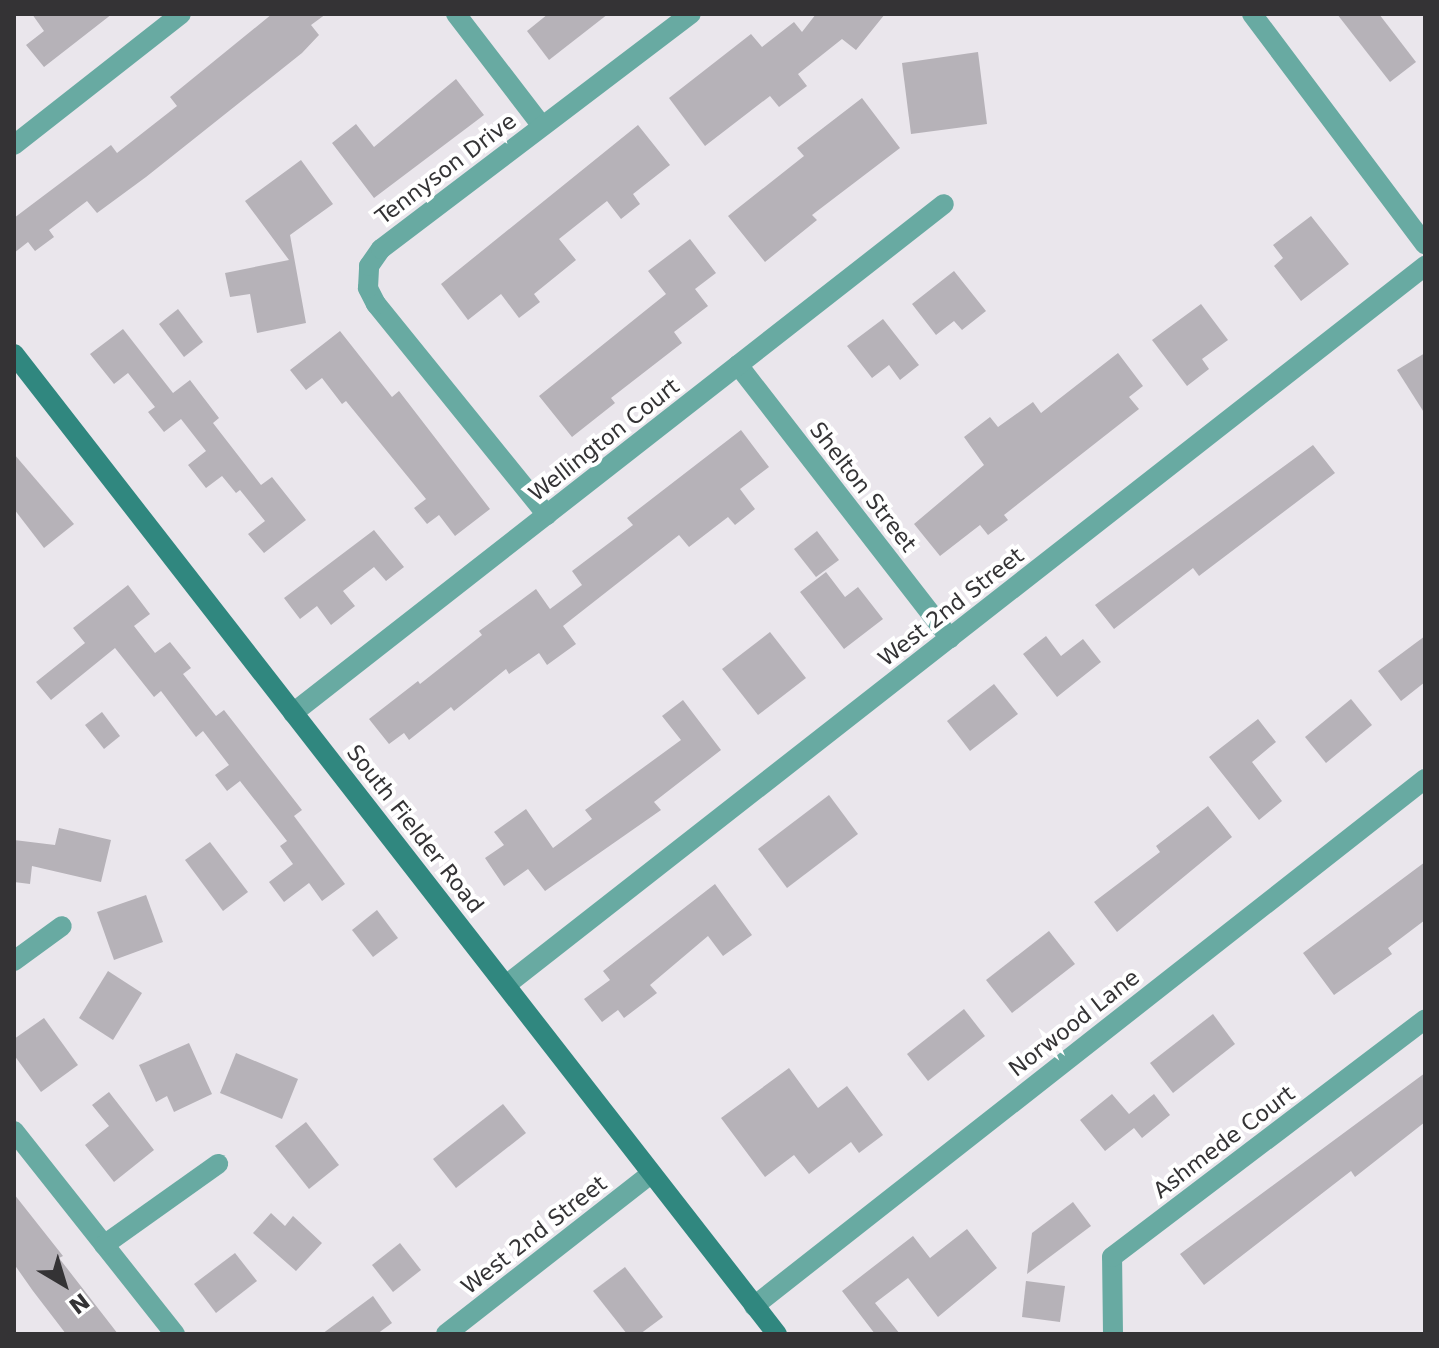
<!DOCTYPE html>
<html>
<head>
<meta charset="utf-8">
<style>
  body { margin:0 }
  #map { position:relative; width:1439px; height:1348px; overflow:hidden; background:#eae6ec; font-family:"DejaVu Sans",sans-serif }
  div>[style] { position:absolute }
  .building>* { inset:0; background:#b6b2b8 }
  .street>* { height:20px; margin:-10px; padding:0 10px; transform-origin:10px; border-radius:10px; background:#68aaa2 }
  .secondary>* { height:20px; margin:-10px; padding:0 10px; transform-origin:10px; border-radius:10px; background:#30877f }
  span { translate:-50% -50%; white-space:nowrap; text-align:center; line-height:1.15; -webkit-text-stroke:8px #fff; paint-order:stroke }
  .street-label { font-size:22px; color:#343335 }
  .frame { position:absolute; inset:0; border:16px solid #343335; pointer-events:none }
  .north { position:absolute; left:24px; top:1244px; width:80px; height:80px; -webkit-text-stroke:6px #fff; paint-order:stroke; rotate:142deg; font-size:22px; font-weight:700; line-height:32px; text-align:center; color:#343335 }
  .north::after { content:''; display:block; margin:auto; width:28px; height:36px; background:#343335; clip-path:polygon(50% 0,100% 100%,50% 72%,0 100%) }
</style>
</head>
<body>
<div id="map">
  <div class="building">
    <div style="clip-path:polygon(32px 14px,112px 14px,44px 67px,26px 45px,44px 31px)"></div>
    <div style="clip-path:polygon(272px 14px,326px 14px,311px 25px,319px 35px,302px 53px,146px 177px,97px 213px,87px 201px,49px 230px,54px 237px,35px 251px,28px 242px,14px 253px,14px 218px,111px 145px,117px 153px,177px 106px,170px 97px)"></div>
    <div style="clip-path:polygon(548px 14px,608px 14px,549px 60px,527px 31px)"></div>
    <div style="clip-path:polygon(816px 14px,885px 14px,856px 50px,842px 39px,798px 74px,807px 86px,779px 107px,770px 96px,705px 146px,669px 98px,751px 34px,762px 47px,794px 22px,802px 32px)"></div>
    <div style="clip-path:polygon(1337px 14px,1379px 14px,1416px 62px,1390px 82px)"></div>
    <div style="clip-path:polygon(978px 52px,987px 124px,911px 134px,902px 63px)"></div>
    <div style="clip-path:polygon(456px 79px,484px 115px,374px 198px,332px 143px,356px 124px,374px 147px)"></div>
    <div style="clip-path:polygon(862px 98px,900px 148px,812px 215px,817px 220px,765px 262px,728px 216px,804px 156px,797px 148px)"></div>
    <div style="clip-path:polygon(638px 125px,670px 165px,633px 194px,640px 204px,621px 219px,607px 201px,559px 239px,576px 260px,534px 294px,540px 302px,519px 318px,501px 294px,468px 320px,441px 284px)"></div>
    <div style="clip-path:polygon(301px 160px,333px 204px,290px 235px,306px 323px,257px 333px,250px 294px,230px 297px,225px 273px,289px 260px,245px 201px)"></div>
    <div style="clip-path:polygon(1311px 216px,1349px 264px,1301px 301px,1274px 266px,1283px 258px,1273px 245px)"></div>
    <div style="clip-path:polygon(690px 239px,716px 273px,695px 289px,708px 306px,674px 332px,682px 343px,611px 398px,615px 403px,572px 437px,539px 396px,666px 294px,648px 271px)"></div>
    <div style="clip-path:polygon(954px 271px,986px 311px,962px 330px,954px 321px,936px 335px,912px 304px)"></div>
    <div style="clip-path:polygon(1201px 304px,1228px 340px,1202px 359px,1209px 369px,1187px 386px,1152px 340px)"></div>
    <div style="clip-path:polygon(178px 309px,203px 342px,184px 357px,159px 324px)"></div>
    <div style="clip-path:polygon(883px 319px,919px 365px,900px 380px,889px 365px,872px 378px,847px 346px)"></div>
    <div style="clip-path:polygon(123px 329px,173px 393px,190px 380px,219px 418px,213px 423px,261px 485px,272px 477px,306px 520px,264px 553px,248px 534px,265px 521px,240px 490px,236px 493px,222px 476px,206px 488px,188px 465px,206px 451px,181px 419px,164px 432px,148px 412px,155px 407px,128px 373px,114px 384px,90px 354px)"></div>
    <div style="clip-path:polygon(340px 331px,392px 397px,399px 391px,490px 509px,455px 536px,439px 515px,427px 524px,414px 508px,426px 499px,346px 401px,342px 404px,322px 378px,306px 390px,290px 370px)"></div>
    <div style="clip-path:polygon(1118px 353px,1143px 386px,1129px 397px,1139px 409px,1004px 515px,1008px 520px,988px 535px,980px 525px,940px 556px,914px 524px,984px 465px,964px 437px,990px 417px,998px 427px,1033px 402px,1041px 413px)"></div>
    <div style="clip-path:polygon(1425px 353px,1425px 414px,1397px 370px)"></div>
    <div style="clip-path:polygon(741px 430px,769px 467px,740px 489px,755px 509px,735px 525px,728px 517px,689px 547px,679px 535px,563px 626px,576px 644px,547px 665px,539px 653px,509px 674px,506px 669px,454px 711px,451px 707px,409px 740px,404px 733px,389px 744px,369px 719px,418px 681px,420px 684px,482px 635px,479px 631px,536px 589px,550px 609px,582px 585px,572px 571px,633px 525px,627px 518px)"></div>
    <div style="clip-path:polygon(1313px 445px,1335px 473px,1199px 576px,1193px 568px,1114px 629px,1095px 605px)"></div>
    <div style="clip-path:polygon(14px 454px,74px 524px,44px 548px,14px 509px)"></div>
    <div style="clip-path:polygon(374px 530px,404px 567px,386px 581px,374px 567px,343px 591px,355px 606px,331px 625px,317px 606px,300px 619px,284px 598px)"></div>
    <div style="clip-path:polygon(817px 531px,839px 560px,816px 577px,794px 549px)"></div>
    <div style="clip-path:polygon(826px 572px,845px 597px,858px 587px,883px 619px,844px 649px,800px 592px)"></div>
    <div style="clip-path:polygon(128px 585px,150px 614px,134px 626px,155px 653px,170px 642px,191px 668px,183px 674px,216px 716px,224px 710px,302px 810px,294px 816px,345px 884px,322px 901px,309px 883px,284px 902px,269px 882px,293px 864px,280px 846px,287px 841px,240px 781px,227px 791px,215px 775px,229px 765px,203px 731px,196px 737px,161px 691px,154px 697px,115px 648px,51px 700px,36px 682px,85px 643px,73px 628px)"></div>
    <div style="clip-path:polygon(770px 632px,806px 678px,758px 715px,722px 669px)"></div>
    <div style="clip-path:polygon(1046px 636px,1061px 656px,1083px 639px,1101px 662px,1057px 697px,1023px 654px)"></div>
    <div style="clip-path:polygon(1425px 636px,1425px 682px,1401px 701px,1378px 671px)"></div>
    <div style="clip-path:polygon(994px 684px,1018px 714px,970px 751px,947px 721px)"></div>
    <div style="clip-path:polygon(1351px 699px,1372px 725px,1326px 763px,1305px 737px)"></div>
    <div style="clip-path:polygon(683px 700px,721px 750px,654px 802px,661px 810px,545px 891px,528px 869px,504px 886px,485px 858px,504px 845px,494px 832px,526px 809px,553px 848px,592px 819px,585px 810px,681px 740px,662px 716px)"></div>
    <div style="clip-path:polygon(102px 712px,120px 736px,104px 749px,85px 725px)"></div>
    <div style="clip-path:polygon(1258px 719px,1276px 742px,1252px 762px,1282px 801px,1259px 820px,1209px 757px)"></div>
    <div style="clip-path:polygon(829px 795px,858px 834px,787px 888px,758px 849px)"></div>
    <div style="clip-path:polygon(1208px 806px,1232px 837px,1117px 932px,1094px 902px,1160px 852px,1156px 846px)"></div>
    <div style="clip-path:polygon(59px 828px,111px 840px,101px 882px,32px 866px,30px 884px,14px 882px,14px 840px,55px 845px)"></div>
    <div style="clip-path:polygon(210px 842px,248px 892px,223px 911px,185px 860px)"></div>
    <div style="clip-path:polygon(1425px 862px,1425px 920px,1388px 948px,1392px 954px,1334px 995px,1303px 953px)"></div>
    <div style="clip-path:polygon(715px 884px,752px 935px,723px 956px,708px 936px,650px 985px,657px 993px,624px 1018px,618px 1010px,602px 1022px,584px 999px,610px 980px,603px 971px)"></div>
    <div style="clip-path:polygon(146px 895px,163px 942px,114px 960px,97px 912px)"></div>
    <div style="clip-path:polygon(377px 910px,398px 938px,373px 957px,352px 930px)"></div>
    <div style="clip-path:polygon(1049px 931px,1075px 964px,1012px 1013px,986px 980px)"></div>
    <div style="clip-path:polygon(108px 971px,142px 993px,113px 1040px,79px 1018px)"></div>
    <div style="clip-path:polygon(964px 1009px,985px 1036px,928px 1081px,907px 1054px)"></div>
    <div style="clip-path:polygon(1213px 1014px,1235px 1044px,1173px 1093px,1150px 1063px)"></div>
    <div style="clip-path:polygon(44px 1018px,78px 1065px,41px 1092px,14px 1055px,14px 1039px)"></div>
    <div style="clip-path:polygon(189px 1043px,212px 1094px,174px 1112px,167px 1096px,156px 1102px,139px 1065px)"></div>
    <div style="clip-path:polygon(236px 1053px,298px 1079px,282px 1119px,220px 1093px)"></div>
    <div style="clip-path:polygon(789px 1068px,818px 1108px,847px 1086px,883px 1135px,859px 1153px,851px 1142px,809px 1174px,794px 1155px,765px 1177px,721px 1118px)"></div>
    <div style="clip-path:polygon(1425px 1073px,1425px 1122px,1355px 1177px,1351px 1171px,1204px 1285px,1180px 1254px)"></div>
    <div style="clip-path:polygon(109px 1092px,154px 1150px,114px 1182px,85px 1145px,109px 1126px,92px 1105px)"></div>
    <div style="clip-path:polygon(1112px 1094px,1129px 1114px,1154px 1094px,1170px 1115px,1142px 1138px,1134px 1128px,1105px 1151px,1080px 1120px)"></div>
    <div style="clip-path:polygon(503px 1104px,526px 1133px,456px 1188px,433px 1159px)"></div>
    <div style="clip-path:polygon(306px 1122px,339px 1165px,309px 1189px,275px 1146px)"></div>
    <div style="clip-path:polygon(14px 1194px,63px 1256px,59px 1258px,118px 1334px,66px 1334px,33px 1291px,14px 1264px)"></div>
    <div style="clip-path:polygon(1073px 1202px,1091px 1226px,1027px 1274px,1032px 1233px)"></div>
    <div style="clip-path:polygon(271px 1213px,285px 1226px,293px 1216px,322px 1243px,296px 1271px,253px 1233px)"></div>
    <div style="clip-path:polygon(967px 1229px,997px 1268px,938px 1317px,908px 1278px,875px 1303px,900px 1334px,875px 1334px,842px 1291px,913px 1236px,930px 1258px)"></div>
    <div style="clip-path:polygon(400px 1243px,421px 1270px,393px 1292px,372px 1265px)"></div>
    <div style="clip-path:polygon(235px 1253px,257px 1281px,216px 1313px,194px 1284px)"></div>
    <div style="clip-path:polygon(625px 1267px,663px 1317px,640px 1334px,627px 1334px,593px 1291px)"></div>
    <div style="clip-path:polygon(1026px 1281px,1065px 1286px,1060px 1322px,1022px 1317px)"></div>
    <div style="clip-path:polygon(373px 1296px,392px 1323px,377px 1334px,322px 1334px)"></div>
  </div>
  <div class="street">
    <div style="left:456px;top:14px;width:141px;rotate:52.5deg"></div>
    <div style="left:1252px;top:14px;width:288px;rotate:53.1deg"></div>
    <div style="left:14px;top:145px;width:212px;rotate:-38.1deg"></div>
    <div style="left:738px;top:365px;width:346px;rotate:52.2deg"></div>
    <div style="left:547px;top:515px;width:272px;rotate:-129deg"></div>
    <div style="left:376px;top:304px;width:18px;rotate:-117deg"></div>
    <div style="left:368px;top:288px;width:22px;rotate:-87deg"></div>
    <div style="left:369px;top:266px;width:21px;rotate:-55deg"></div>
    <div style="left:381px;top:249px;width:389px;rotate:-37.2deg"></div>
    <div style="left:293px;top:713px;width:826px;rotate:-38.02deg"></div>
    <div style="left:14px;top:961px;width:59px;rotate:-36.1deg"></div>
    <div style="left:506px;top:985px;width:1167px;rotate:-38.04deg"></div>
    <div style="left:14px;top:1131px;width:259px;rotate:51.6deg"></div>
    <div style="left:104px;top:1245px;width:140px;rotate:-35.4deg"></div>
    <div style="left:754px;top:1306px;width:853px;rotate:-38.15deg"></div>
    <div style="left:446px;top:1334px;width:260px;rotate:-38deg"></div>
    <div style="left:1113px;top:1334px;width:77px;rotate:-90.7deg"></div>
    <div style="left:1112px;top:1257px;width:393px;rotate:-37.2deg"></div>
  </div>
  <div class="secondary">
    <div style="left:14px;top:354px;width:1242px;rotate:52.1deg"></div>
  </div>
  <div class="street-label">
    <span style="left:446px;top:169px;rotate:-37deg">Tennyson Drive</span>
    <span style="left:604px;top:440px;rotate:-38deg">Wellington Court</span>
    <span style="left:863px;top:487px;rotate:52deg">Shelton Street</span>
    <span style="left:951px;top:607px;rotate:-38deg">West 2nd Street</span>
    <span style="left:415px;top:829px;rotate:52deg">South Fielder Road</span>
    <span style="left:1074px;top:1023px;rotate:-38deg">Norwood Lane</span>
    <span style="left:1224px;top:1142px;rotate:-37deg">Ashmede Court</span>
    <span style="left:534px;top:1235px;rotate:-38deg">West 2nd Street</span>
  </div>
  <div class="frame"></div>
  <div class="north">N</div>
</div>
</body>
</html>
